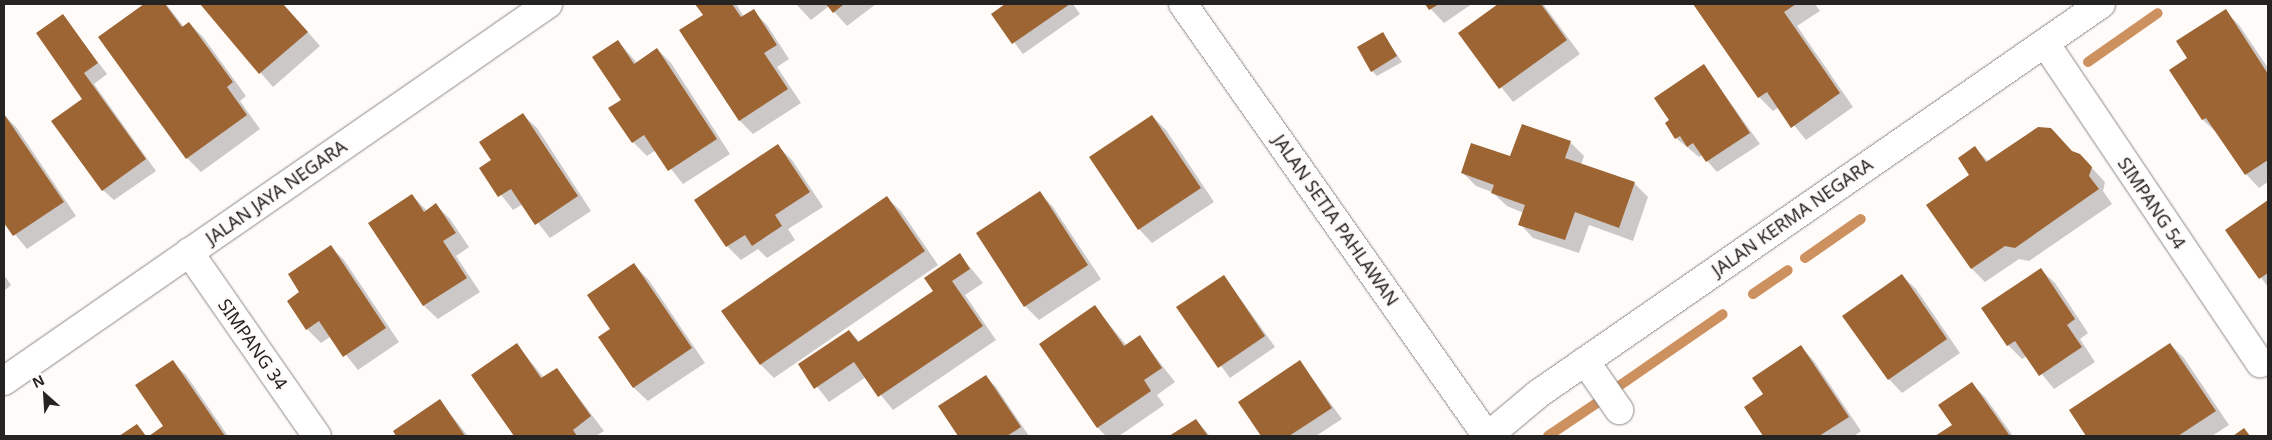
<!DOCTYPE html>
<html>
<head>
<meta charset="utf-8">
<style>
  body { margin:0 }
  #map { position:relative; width:2272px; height:440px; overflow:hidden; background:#fefbf9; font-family:"Noto Sans",sans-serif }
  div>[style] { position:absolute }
  .shadow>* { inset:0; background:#0003 }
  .stream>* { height:10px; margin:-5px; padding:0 5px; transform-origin:5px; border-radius:5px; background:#cd9160 }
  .building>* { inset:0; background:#9e6534 }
  .roads { filter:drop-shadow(0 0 1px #8c8988) drop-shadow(0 0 1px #8c8988) }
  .minor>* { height:28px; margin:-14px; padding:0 14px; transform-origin:14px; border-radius:14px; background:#fff }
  span { translate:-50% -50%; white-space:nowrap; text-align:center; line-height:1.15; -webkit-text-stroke:4.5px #fefbf9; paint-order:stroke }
  .street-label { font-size:18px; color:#252423 }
  .frame { position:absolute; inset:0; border:5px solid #252423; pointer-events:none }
  .north { position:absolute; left:20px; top:370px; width:50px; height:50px; -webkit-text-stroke:4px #fefbf9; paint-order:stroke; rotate:334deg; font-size:14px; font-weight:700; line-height:20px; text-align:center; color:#252423 }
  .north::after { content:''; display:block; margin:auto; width:18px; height:22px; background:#252423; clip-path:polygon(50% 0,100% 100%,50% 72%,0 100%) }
</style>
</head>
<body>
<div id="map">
  <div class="shadow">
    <div style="clip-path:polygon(147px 4px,166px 4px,184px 27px,189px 23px,203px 37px,246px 96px,240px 101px,260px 129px,201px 172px,187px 158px,99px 38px)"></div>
    <div style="clip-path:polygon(201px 4px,283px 4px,320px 46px,273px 87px)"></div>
    <div style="clip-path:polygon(696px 4px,736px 4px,744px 17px,753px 11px,767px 25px,789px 59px,777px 67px,801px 103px,753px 134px,740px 121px,680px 31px,704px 15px)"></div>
    <div style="clip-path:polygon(796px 4px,876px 4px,847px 26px,829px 6px,811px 20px)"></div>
    <div style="clip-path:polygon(1008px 4px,1073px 4px,1080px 14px,1023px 54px,993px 14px)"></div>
    <div style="clip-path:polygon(1426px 4px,1472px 4px,1444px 23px)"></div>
    <div style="clip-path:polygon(1500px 4px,1543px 4px,1580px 54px,1513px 102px,1459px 33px)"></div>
    <div style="clip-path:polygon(1694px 4px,1815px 4px,1820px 11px,1797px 26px,1853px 107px,1806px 140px,1779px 107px,1773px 111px,1759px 97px)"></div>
    <div style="clip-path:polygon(2225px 11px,2239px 25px,2268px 68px,2268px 182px,2259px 188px,2246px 174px,2217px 133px,2203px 120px,2171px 70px,2189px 58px)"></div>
    <div style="clip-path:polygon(63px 16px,107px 74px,94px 84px,156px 171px,114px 200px,103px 190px)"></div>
    <div style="clip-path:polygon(1383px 34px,1402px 62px,1377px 76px,1372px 71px)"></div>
    <div style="clip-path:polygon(618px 41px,637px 63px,657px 49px,671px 63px,730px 154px,683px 184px,656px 150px,647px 156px,633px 142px,622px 100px)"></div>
    <div style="clip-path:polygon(1704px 66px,1760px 144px,1717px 172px,1702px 155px,1699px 157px,1676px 138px,1671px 120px)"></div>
    <div style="clip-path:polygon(4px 115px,16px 127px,76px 216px,27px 249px,4px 221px)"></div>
    <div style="clip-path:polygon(523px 115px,537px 128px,591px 211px,550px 238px,523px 204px,513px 210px,481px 169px,493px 161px)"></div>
    <div style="clip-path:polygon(1152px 116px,1166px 130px,1214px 202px,1152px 243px,1139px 229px)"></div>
    <div style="clip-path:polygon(1522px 126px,1571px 143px,1584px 156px,1581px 165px,1634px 183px,1648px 197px,1633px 241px,1589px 225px,1579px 253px,1533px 238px,1520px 224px,1524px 213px,1507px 206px,1492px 192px,1476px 186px,1462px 172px,1511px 158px)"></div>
    <div style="clip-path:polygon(778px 146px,792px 160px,823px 207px,788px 229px,795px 240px,767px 258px,758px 249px,741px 260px,727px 246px)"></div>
    <div style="clip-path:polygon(1975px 148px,1989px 162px,2072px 152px,2080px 155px,2105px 182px,2103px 191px,2112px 204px,2029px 261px,2019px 259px,1985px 282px,1972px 269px,1971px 176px)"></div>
    <div style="clip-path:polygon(1040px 193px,1053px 207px,1101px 279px,1039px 320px,1025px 306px)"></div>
    <div style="clip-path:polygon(412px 195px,427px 211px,436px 205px,450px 219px,469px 247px,456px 256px,480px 292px,438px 319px,424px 306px,370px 223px)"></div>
    <div style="clip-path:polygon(887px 198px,901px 211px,938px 265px,774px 378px,761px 365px)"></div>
    <div style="clip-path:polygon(2268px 201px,2268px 287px,2226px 230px)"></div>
    <div style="clip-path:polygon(331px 247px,344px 260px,399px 342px,358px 370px,331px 336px,321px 343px,307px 329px,301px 292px)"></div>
    <div style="clip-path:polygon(960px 255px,983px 283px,965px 295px,996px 340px,893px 410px,866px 377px,829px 402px,800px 365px,849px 331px,860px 342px,935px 291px)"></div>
    <div style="clip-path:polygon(634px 265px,648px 279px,705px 363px,648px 401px,634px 388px,600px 337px,612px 329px)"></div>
    <div style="clip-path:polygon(2041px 270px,2055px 283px,2088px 333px,2080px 339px,2095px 362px,2054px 389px,2027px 356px,2022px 359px,2008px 345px,1983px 309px)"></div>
    <div style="clip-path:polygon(4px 275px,11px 285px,4px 291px)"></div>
    <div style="clip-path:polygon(1224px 276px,1275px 347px,1230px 378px,1178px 308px)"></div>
    <div style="clip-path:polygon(1902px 276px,1916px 289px,1960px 353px,1902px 393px,1889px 379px)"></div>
    <div style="clip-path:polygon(1095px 307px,1127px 346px,1140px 337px,1175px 382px,1157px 395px,1164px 405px,1119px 436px,1106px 436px,1098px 428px)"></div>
    <div style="clip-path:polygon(2170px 344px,2184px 358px,2229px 425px,2212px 436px,2088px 436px,2070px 411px)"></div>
    <div style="clip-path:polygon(517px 345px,544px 378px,557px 369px,604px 431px,596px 436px,515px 436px,472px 376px)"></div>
    <div style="clip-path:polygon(1801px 347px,1814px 361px,1861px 431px,1854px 436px,1765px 436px,1746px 408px,1765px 394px)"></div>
    <div style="clip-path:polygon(172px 362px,186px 375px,228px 436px,151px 436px,165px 427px)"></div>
    <div style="clip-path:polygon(1300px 362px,1342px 419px,1316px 436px,1262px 436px,1240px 402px)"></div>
    <div style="clip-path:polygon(985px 376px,996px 387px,1029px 436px,960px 436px,940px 406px)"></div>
    <div style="clip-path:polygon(1971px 383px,1985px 397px,2013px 436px,1937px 436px,1953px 425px)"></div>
    <div style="clip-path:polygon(439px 400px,468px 436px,398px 436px,394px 431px)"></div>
    <div style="clip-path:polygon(1196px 420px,1210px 436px,1172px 436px)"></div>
  </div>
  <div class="stream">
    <div style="left:2088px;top:62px;width:85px;rotate:-35deg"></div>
    <div style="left:1805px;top:258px;width:68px;rotate:-34.9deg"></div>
    <div style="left:1753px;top:294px;width:42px;rotate:-34.4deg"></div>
    <div style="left:1619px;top:386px;width:126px;rotate:-34.7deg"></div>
    <div style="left:1548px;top:436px;width:59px;rotate:-34deg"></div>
  </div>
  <div class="building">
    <div style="clip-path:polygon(144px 4px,165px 4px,182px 27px,189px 22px,233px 82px,227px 87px,247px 115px,186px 159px,98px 37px)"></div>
    <div style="clip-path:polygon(200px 4px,283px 4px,308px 32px,259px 74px)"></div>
    <div style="clip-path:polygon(695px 4px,732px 4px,741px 17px,754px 9px,777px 45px,764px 53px,788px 89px,739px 121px,679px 30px,703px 15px)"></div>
    <div style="clip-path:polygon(826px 4px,844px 4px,833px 13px)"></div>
    <div style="clip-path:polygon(1005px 4px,1070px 4px,1012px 44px,991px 14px)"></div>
    <div style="clip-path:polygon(1425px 4px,1439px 4px,1429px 10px)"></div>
    <div style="clip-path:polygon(1498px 4px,1541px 4px,1567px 40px,1499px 89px,1458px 33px)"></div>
    <div style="clip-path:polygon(1693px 4px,1796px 4px,1784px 12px,1840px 93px,1791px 128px,1767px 92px,1758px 98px)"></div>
    <div style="clip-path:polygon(2226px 9px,2268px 74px,2268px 160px,2245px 175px,2206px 118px,2202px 120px,2169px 70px,2187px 58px,2176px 41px)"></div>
    <div style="clip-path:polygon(63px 14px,98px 63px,84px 73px,146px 159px,102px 191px,51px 121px,82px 99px,36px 33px)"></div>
    <div style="clip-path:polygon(1383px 32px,1397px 56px,1371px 72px,1357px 47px)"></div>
    <div style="clip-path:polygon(618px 40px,634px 64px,657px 48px,717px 139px,668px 171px,644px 135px,632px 143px,608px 108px,621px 100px,592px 57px)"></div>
    <div style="clip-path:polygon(1704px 64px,1750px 133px,1706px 162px,1693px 143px,1687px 147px,1680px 136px,1675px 139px,1665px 123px,1669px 120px,1654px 98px)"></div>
    <div style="clip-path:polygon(523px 113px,578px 196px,535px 225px,511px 189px,498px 197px,479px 168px,491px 160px,479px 142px)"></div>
    <div style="clip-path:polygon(4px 114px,64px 202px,13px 236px,4px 223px)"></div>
    <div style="clip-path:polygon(1152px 115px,1201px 188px,1138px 230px,1089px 157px)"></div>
    <div style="clip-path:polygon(1522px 124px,1571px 141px,1565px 158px,1635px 182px,1619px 228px,1575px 212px,1565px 240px,1518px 225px,1525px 205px,1491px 193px,1494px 185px,1461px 173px,1471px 143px,1510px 156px)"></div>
    <div style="clip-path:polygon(2038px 127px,2051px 128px,2072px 151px,2080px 154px,2092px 167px,2089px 176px,2099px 189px,2015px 248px,2005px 246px,1971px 269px,1926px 205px,1969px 175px,1958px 158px,1975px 146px,1986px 162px)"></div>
    <div style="clip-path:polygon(778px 144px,810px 192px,775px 215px,782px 226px,752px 246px,745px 235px,726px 247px,694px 200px)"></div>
    <div style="clip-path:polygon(1040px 191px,1088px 265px,1024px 307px,976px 233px)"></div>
    <div style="clip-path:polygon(412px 194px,424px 212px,436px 203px,456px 233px,443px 241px,467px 278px,423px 306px,368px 223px)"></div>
    <div style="clip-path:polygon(887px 196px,925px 251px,760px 365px,721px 311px)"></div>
    <div style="clip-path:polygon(2268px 200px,2268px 273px,2259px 279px,2225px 230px)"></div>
    <div style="clip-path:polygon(331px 245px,386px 328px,343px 357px,319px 321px,306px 330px,287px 301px,299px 292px,288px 274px)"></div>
    <div style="clip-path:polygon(960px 253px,970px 269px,952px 281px,983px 326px,878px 397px,854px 362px,814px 389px,798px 364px,849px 330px,858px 342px,933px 291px,924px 278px)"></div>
    <div style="clip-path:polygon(634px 263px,692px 348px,633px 388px,598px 337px,610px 329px,587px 295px)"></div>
    <div style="clip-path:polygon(2041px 268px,2075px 319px,2067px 325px,2082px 347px,2039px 376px,2015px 341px,2007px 346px,1981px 308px)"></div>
    <div style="clip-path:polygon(1902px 274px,1947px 339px,1888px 380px,1842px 316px)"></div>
    <div style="clip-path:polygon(1224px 275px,1265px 336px,1218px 368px,1176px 307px)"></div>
    <div style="clip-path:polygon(1095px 305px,1124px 346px,1140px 335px,1162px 368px,1144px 380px,1151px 391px,1097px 428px,1039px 344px)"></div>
    <div style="clip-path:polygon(517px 343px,541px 378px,557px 368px,591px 416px,573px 430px,577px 436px,514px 436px,471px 375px)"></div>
    <div style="clip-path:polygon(2170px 343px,2216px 411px,2178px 436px,2086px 436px,2069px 410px)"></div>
    <div style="clip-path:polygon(1801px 345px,1849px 417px,1819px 436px,1763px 436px,1744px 407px,1763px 394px,1752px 378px)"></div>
    <div style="clip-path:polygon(173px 360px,225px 436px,149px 436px,163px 426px,135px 385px)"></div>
    <div style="clip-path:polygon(1300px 360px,1332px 408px,1289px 436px,1261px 436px,1238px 402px)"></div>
    <div style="clip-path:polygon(986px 375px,1021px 427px,1007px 436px,958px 436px,938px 406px)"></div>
    <div style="clip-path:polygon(1972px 382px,2010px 436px,1935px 436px,1952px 425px,1938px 405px)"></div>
    <div style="clip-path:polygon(440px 399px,465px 436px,396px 436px,393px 431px)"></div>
    <div style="clip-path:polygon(1196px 419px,1208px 436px,1169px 436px)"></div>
    <div style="clip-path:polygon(137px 424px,146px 436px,119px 436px)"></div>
    <div style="clip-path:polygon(2244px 428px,2250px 436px,2233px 436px)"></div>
  </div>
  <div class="roads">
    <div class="minor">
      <div style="left:1183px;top:4px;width:528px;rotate:54.87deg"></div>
      <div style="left:2045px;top:43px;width:386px;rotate:56.1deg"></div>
      <div style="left:189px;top:252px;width:224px;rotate:55.2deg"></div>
      <div style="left:1585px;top:361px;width:60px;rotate:55.2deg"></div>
      <div style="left:4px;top:381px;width:662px;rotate:-34.72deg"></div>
      <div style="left:1488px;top:436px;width:65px;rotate:-40deg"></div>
      <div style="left:1538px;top:394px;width:685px;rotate:-34.71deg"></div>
    </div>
  </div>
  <div class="street-label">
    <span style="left:276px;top:192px;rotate:-35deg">JALAN JAYA NEGARA</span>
    <span style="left:2152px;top:203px;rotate:56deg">SIMPANG 54</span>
    <span style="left:1792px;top:217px;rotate:-35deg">JALAN KERMA NEGARA</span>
    <span style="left:1336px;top:220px;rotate:55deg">JALAN SETIA PAHLAWAN</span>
    <span style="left:253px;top:344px;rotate:55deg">SIMPANG 34</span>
  </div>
  <div class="frame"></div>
  <div class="north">N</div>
</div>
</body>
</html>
